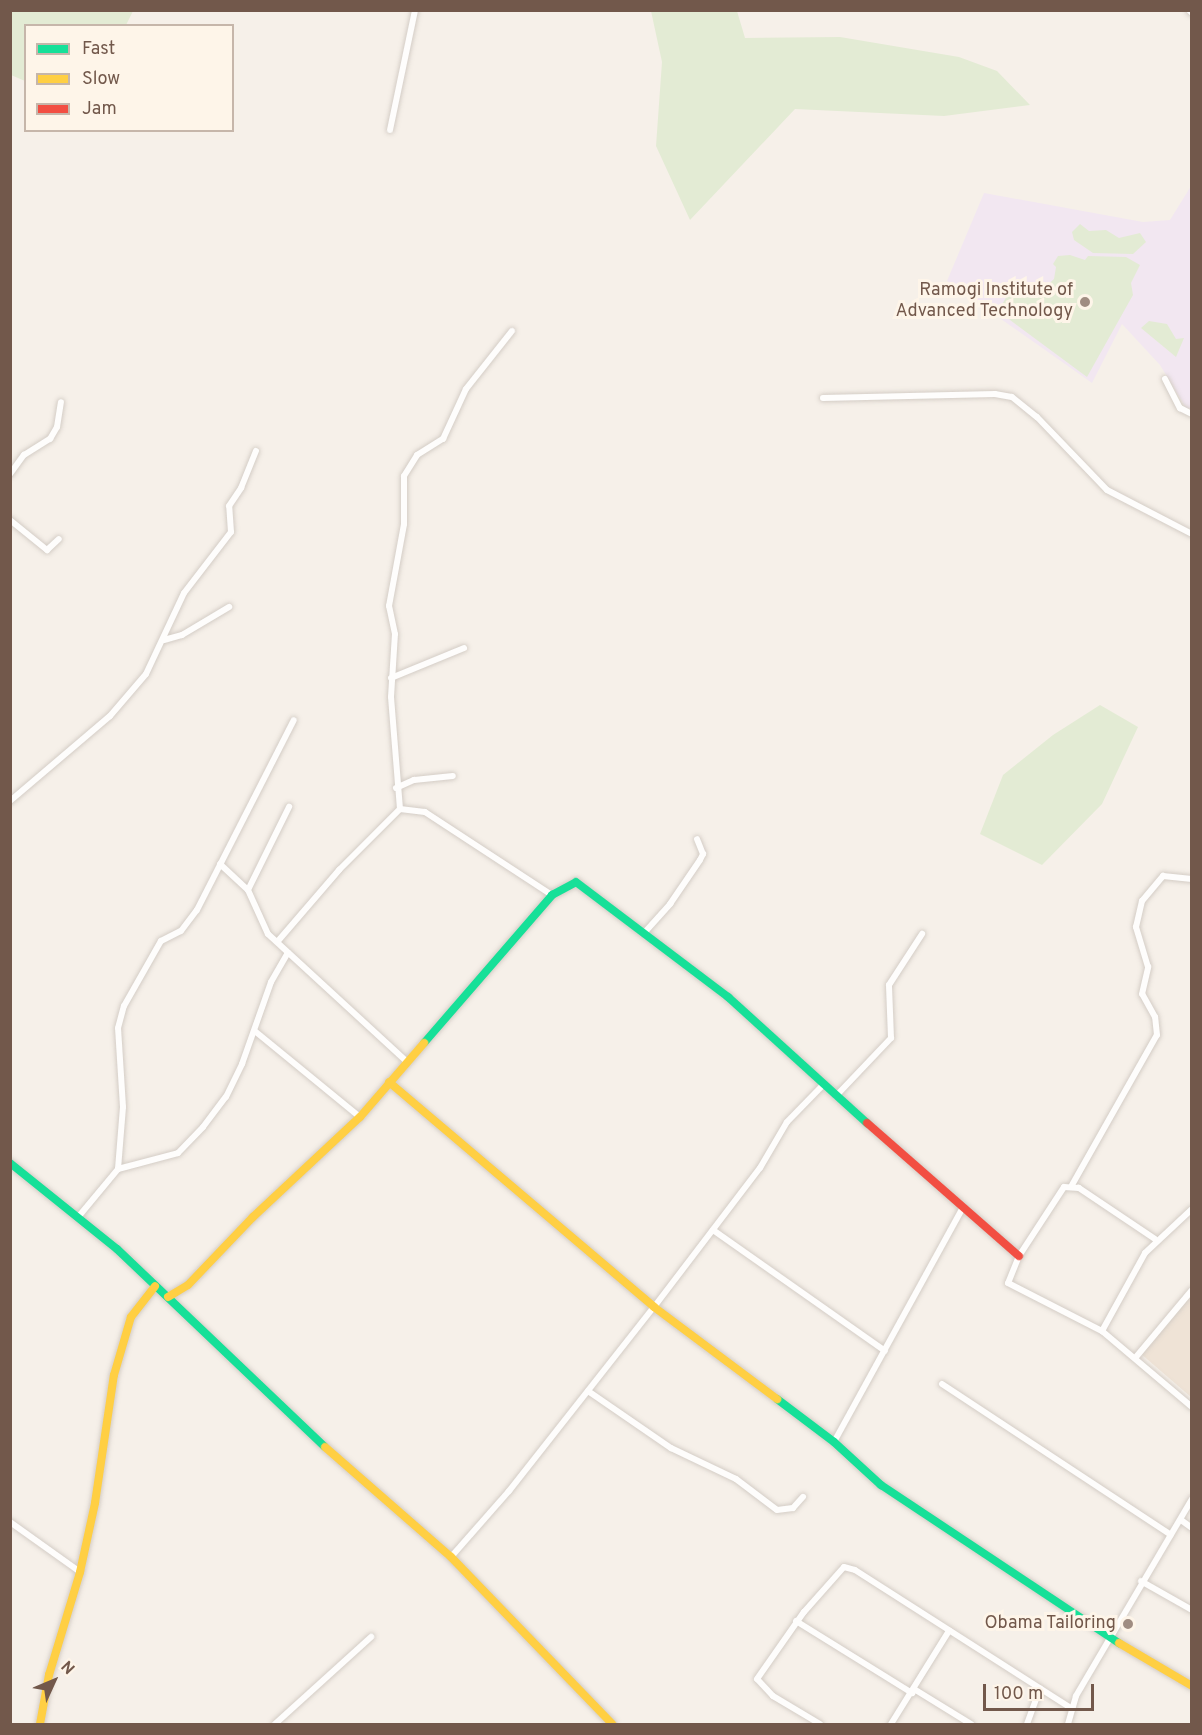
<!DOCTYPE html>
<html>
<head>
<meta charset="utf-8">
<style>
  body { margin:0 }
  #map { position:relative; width:1202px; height:1735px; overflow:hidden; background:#f6f0e9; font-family:Overpass,sans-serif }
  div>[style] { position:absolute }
  .residential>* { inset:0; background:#efe3d6 }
  .education>* { inset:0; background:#f2e7f1 }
  .green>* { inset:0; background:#e3ebd4 }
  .roads { filter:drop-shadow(0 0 2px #d4cdc6) drop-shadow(0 0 2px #d4cdc6) }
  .street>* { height:6px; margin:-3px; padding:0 3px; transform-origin:3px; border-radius:3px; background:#fefdfc }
  .fast>* { height:8px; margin:-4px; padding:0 4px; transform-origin:4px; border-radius:4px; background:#16e098 }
  .slow>* { height:8px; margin:-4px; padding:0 4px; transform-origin:4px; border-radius:4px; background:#ffcf43 }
  .jam>* { height:8px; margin:-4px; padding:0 4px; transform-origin:4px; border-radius:4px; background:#f24e42 }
  .dots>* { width:16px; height:16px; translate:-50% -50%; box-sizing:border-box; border:3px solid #fef5e9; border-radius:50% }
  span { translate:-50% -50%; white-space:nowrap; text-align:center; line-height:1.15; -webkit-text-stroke:6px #fef5e9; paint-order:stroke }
  .poi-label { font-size:18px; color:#72584b }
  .right { translate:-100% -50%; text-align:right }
  .frame { position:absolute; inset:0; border:12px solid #72584b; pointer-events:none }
  .legend { position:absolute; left:24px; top:24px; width:210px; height:108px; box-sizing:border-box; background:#fef5e9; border:2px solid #c6b6aa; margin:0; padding:8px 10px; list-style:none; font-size:18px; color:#72584b }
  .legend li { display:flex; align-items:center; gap:12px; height:30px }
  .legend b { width:30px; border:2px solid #c6b6aa }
  .north { position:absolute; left:24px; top:1651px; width:60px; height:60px; -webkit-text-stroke:4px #fef5e9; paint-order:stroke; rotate:46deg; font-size:16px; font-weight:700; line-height:24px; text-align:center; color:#72584b }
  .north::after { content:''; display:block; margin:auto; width:21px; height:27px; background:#72584b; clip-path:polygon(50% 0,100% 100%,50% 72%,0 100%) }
  .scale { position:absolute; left:983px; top:1684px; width:111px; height:27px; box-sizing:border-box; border:3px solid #72584b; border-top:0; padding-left:8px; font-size:18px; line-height:21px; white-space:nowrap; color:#72584b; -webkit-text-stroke:4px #fef5e9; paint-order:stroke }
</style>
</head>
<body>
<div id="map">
  <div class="residential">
    <div style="clip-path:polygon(1191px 1295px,1191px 1397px,1140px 1353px)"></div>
  </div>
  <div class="education">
    <div style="clip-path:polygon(1191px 186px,1191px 409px,1186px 408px,1160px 365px,1122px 324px,1092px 383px,947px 281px,984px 193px,1143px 222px,1170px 220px)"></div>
  </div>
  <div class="green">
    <div style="clip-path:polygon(10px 11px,11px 10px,133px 11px,126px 25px,26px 26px,25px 81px,11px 75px)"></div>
    <div style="clip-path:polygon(651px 11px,737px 11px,745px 38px,840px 37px,959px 57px,997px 71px,1030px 105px,944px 116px,795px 109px,690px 220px,656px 146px,662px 62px)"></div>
    <div style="clip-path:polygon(1080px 224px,1089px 231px,1106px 230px,1119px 238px,1140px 233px,1146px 242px,1133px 254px,1093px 253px,1074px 240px,1072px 232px)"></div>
    <div style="clip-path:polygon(1070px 255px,1085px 260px,1088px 256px,1126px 257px,1140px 265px,1131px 283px,1133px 295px,1087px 377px,1010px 320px,1001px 306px,1007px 296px,1034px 297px,1054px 279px,1056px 267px,1053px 264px,1058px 256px)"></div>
    <div style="clip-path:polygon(1149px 321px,1167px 324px,1176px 339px,1184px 338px,1176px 357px,1141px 328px)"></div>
    <div style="clip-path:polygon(1100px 705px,1138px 727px,1102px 804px,1042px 865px,980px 834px,1003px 775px,1053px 735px)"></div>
  </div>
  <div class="roads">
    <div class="street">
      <div style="left:1189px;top:10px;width:4px;rotate:45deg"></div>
      <div style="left:390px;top:130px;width:123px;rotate:-78.2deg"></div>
      <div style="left:1165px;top:379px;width:33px;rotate:63deg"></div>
      <div style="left:1180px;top:408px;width:13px;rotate:27deg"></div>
      <div style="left:823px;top:398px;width:172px;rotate:-1.3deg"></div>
      <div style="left:995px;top:394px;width:17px;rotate:10deg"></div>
      <div style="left:1012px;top:397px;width:32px;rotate:39deg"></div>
      <div style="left:1037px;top:417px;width:101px;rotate:46.2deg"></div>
      <div style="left:1107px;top:490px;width:96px;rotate:27.4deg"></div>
      <div style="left:10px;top:474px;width:24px;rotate:-54deg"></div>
      <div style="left:24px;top:455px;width:31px;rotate:-32deg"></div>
      <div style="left:50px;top:439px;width:14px;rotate:-60deg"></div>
      <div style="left:57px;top:427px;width:25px;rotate:-81deg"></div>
      <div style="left:10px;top:520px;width:48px;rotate:39deg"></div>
      <div style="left:47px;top:550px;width:16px;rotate:-43deg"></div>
      <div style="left:164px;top:640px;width:19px;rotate:-16deg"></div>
      <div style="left:182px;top:635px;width:55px;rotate:-30.8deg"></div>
      <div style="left:391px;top:678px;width:79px;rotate:-22.3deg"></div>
      <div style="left:396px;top:788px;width:20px;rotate:-24deg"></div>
      <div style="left:414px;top:780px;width:39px;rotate:-6deg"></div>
      <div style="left:10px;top:801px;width:131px;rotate:-40.4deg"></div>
      <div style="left:110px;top:716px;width:55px;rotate:-49.4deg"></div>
      <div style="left:146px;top:674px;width:89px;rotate:-64.9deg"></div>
      <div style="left:184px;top:593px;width:77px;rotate:-52.4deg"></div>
      <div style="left:231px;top:532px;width:26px;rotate:-94deg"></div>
      <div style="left:229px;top:506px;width:22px;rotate:-56deg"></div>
      <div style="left:241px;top:488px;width:40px;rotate:-68deg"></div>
      <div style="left:400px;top:809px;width:112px;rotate:-94.6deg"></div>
      <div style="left:391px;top:697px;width:63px;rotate:-86.4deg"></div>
      <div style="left:395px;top:634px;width:29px;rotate:-102deg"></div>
      <div style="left:389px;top:606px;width:83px;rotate:-79.6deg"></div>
      <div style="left:404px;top:524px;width:48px;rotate:-90deg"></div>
      <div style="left:404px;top:476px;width:25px;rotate:-58deg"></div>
      <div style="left:417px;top:455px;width:31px;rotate:-32deg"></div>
      <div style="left:443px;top:439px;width:55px;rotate:-65.3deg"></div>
      <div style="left:466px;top:389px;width:74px;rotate:-51.6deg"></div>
      <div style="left:220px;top:864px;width:38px;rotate:43deg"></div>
      <div style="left:248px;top:890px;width:48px;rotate:65.6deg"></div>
      <div style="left:268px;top:934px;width:188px;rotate:42.6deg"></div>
      <div style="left:248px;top:890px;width:93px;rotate:-63.7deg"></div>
      <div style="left:645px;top:932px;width:38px;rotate:-48deg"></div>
      <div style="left:670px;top:904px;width:53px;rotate:-55.7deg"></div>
      <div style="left:700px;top:860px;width:7px;rotate:-63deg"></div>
      <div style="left:703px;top:854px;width:16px;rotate:-112deg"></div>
      <div style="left:278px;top:941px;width:94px;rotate:-49.3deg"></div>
      <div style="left:339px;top:870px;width:86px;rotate:-45deg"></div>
      <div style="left:400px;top:809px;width:25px;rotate:7deg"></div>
      <div style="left:425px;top:812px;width:152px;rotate:33.2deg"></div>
      <div style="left:256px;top:1032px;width:134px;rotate:39.3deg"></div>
      <div style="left:836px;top:1096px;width:80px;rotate:-46.5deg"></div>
      <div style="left:891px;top:1038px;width:53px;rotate:-92.2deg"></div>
      <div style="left:889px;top:985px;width:61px;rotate:-57.1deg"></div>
      <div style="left:118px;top:1169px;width:62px;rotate:-85.4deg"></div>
      <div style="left:123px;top:1107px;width:79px;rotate:-93.6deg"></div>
      <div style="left:118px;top:1028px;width:23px;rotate:-75deg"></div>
      <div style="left:124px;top:1006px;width:75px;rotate:-60.4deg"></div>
      <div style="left:161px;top:941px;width:22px;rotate:-27deg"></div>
      <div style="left:181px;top:931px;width:26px;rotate:-53deg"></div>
      <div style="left:197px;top:910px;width:213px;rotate:-63deg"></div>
      <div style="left:1072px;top:1185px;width:172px;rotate:-60.5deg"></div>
      <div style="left:1157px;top:1035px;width:18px;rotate:-96deg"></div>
      <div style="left:1155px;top:1017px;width:26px;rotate:-119deg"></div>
      <div style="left:1142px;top:994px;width:28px;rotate:-77deg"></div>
      <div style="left:1148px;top:967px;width:42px;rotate:-106.7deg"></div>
      <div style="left:1136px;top:927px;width:27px;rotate:-77deg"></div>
      <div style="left:1142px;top:901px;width:33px;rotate:-50deg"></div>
      <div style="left:1163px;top:876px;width:29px;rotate:6deg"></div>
      <div style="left:79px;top:1216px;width:61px;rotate:-50.3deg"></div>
      <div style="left:118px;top:1169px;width:62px;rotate:-14.9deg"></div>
      <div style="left:178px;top:1153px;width:36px;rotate:-46deg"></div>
      <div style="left:203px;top:1127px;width:38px;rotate:-53deg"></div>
      <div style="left:226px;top:1097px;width:37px;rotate:-64deg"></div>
      <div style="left:242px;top:1064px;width:87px;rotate:-70.5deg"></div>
      <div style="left:271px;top:982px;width:34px;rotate:-60deg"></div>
      <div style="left:713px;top:1230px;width:210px;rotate:35.1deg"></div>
      <div style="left:1155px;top:1239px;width:92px;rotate:-146.1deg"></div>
      <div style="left:1079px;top:1188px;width:15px;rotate:-176deg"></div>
      <div style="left:1064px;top:1187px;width:82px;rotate:123.1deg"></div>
      <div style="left:1019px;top:1256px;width:29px;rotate:112deg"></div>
      <div style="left:1008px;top:1283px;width:106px;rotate:27.1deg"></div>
      <div style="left:1102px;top:1331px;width:118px;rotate:40.2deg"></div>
      <div style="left:1102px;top:1331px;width:89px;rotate:-61.1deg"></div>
      <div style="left:1145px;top:1253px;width:64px;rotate:-43.1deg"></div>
      <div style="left:1136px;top:1357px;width:87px;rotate:-50.1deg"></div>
      <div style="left:942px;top:1384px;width:274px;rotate:33.4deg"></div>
      <div style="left:588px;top:1391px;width:101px;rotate:34.5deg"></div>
      <div style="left:671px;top:1448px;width:72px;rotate:25.5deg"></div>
      <div style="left:736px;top:1479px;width:51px;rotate:37.1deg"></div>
      <div style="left:777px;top:1510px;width:16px;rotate:-7deg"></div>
      <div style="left:793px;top:1508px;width:15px;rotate:-48deg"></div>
      <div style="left:834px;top:1442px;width:266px;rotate:-61.2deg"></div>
      <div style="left:1181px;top:1520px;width:14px;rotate:36deg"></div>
      <div style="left:10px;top:1522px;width:86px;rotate:35.5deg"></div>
      <div style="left:451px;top:1557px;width:88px;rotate:-48.7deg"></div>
      <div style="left:509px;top:1491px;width:234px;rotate:-51.8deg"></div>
      <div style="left:654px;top:1307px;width:175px;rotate:-52.7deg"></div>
      <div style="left:760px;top:1168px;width:53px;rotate:-59.6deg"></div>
      <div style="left:787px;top:1122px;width:53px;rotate:-45.8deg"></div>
      <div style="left:1141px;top:1581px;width:59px;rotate:29.6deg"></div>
      <div style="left:796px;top:1621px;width:137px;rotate:31.8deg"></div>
      <div style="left:914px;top:1689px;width:67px;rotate:31.6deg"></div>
      <div style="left:275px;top:1724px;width:130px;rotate:-42.2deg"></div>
      <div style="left:820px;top:1724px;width:55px;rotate:-149.2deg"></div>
      <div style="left:773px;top:1696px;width:23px;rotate:-133deg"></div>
      <div style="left:757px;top:1679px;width:82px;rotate:-55deg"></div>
      <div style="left:804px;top:1612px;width:60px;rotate:-48.4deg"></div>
      <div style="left:844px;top:1567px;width:11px;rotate:15deg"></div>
      <div style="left:855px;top:1570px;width:258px;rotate:32.6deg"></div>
      <div style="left:891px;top:1724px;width:110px;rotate:-58.1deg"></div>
      <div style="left:1027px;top:1724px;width:38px;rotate:-70deg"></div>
      <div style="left:1068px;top:1724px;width:29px;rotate:-74deg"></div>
      <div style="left:1076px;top:1696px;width:229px;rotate:-59.5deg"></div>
    </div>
    <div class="fast">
      <div style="left:424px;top:1043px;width:196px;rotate:-49.1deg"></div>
      <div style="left:552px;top:895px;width:27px;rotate:-28deg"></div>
      <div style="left:576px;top:882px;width:191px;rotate:37.1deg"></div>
      <div style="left:728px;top:997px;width:188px;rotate:42.2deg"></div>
      <div style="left:10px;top:1163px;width:137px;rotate:38.8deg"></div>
      <div style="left:117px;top:1249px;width:287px;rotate:43.6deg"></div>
      <div style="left:777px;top:1399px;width:71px;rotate:37deg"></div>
      <div style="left:834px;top:1442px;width:64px;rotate:42.5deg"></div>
      <div style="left:881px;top:1485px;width:286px;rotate:33.6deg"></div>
    </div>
    <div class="slow">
      <div style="left:389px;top:1082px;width:348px;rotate:40.3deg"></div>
      <div style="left:654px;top:1307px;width:154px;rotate:36.8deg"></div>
      <div style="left:168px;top:1297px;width:23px;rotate:-31deg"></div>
      <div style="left:188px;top:1285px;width:94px;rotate:-46.3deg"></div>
      <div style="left:253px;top:1217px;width:146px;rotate:-43.1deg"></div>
      <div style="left:360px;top:1117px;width:98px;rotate:-49.1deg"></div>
      <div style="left:325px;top:1447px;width:167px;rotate:41.1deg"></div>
      <div style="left:451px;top:1557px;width:232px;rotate:46deg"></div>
      <div style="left:1119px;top:1643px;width:85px;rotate:30.5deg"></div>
      <div style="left:40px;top:1724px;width:50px;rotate:-79.6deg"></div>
      <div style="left:49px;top:1675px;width:108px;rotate:-73.2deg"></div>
      <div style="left:80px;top:1572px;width:71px;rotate:-77.7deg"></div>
      <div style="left:95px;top:1503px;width:129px;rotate:-81.6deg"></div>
      <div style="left:114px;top:1375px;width:60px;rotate:-73.7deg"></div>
      <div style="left:131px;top:1317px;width:39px;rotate:-52deg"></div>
    </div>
    <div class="jam">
      <div style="left:867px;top:1123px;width:202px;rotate:41.2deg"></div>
    </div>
  </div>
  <div class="dots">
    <div style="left:1085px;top:302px;background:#a08d82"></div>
    <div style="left:1128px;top:1624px;background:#a08d82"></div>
  </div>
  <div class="poi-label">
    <span class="right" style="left:1073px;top:302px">Ramogi Institute of<br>Advanced Technology</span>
    <span class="right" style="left:1116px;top:1624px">Obama Tailoring</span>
  </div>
  <div class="frame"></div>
  <ul class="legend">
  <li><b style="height:8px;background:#16e098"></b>Fast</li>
  <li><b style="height:8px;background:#ffcf43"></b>Slow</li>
  <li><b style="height:8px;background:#f24e42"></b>Jam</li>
  </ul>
  <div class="north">N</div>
  <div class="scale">100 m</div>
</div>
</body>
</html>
